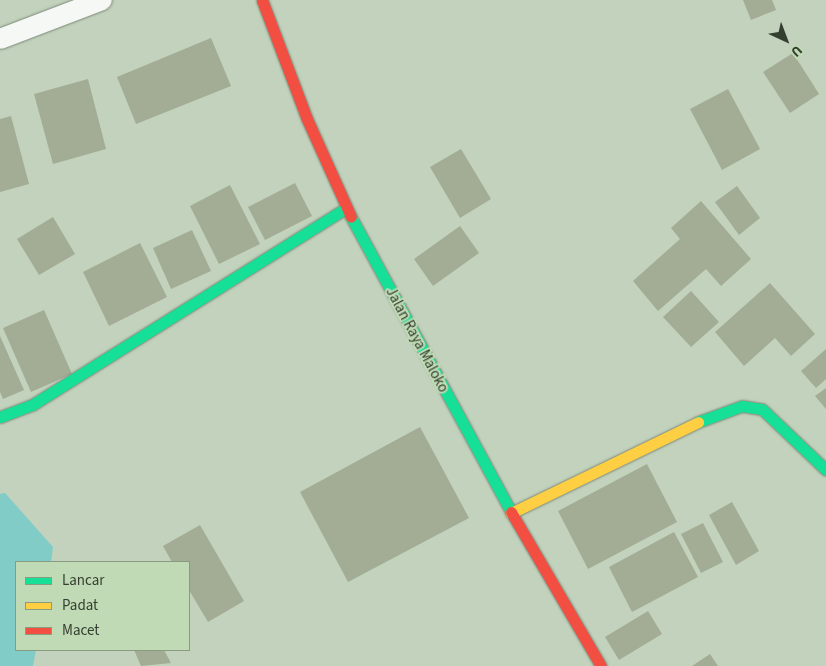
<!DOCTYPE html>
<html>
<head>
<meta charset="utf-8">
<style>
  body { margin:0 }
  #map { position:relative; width:826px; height:666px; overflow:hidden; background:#c2d2bc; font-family:"Source Sans 3",sans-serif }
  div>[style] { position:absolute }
  .water>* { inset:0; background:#81ccc6 }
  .building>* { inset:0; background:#a3ac94 }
  .roads { filter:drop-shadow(0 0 1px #7d8878) drop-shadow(0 0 1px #7d8878) }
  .lane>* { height:20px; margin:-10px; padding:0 10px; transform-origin:10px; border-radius:10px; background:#f6f8f5 }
  .fast>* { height:11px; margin:-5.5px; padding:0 5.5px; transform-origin:5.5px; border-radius:5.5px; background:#16e098 }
  .slow>* { height:11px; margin:-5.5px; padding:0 5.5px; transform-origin:5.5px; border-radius:5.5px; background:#ffcf43 }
  .jam>* { height:11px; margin:-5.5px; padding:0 5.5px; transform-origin:5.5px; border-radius:5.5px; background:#f24e42 }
  span { translate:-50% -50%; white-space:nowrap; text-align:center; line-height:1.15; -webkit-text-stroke:4px #bfdab4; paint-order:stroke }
  .street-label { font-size:15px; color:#353f30 }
  .legend { position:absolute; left:15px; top:561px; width:175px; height:90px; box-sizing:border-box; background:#bfdab4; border:1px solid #889c7f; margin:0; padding:6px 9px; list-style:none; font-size:15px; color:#353f30 }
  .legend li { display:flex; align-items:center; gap:10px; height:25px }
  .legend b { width:25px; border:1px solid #889c7f }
  .north { position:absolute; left:761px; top:15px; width:50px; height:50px; -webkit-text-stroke:4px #bfdab4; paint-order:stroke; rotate:137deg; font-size:14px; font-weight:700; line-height:20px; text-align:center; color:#353f30 }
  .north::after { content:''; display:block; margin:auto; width:18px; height:22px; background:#353f30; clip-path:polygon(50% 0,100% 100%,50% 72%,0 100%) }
</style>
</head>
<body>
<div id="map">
  <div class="water">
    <div style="clip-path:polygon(5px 493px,53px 547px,51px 562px,16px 562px,16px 650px,36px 650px,33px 666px,0 666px,0 494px)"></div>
  </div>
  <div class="building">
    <div style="clip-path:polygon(743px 0,772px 0,776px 10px,751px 20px)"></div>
    <div style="clip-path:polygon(211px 38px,231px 86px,136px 124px,117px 77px)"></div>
    <div style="clip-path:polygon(793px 53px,819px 94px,790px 113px,763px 72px)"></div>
    <div style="clip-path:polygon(88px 79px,106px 149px,53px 164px,34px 94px)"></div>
    <div style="clip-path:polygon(728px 89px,760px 149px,722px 170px,690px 109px)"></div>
    <div style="clip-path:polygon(11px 116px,29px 184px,0 192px,0 119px)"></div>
    <div style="clip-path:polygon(461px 149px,491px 199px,460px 218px,430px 167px)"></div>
    <div style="clip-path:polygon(295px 183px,312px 216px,265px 240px,248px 207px)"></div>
    <div style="clip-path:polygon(230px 185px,260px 244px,219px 264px,190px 206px)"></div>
    <div style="clip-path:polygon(737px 186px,760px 218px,739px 235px,715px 202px)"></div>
    <div style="clip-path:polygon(701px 201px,751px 259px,721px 286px,706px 269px,658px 311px,633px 281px,680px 239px,671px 228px)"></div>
    <div style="clip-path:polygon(53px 217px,75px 254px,39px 275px,17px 239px)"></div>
    <div style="clip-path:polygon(460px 226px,479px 253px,433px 286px,414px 259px)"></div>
    <div style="clip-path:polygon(192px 230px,211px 271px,171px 289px,153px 248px)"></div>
    <div style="clip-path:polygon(140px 243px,167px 297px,109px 326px,83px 272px)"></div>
    <div style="clip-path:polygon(770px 283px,815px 334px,791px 356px,775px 338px,744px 366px,715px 332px)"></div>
    <div style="clip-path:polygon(691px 291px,719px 322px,691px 347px,663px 317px)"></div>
    <div style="clip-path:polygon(44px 310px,72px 374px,31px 392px,3px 328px)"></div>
    <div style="clip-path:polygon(0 336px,24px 390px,3px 399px,0 392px)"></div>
    <div style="clip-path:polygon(826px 349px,826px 379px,816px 388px,801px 371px)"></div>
    <div style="clip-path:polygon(826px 388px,826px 409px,815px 396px)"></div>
    <div style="clip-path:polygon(420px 427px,469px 518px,348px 582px,300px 492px)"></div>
    <div style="clip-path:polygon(647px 464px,677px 522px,588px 569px,558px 511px)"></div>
    <div style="clip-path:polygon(732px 502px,759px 551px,736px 565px,709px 515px)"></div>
    <div style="clip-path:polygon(703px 523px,723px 562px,701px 573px,681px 534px)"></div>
    <div style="clip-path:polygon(200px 525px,244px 601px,208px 622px,189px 590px,189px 562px,172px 562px,163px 546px)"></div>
    <div style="clip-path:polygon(674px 532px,698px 577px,632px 612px,609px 567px)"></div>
    <div style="clip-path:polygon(648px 611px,662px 634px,619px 660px,605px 637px)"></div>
    <div style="clip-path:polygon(134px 650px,164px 650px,171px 663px,141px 666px)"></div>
    <div style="clip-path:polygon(710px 654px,718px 666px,692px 666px)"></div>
  </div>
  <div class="roads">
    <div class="lane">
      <div style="left:0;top:39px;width:109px;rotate:-20.9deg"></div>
    </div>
    <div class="fast">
      <div style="left:351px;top:217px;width:336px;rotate:61.5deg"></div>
      <div style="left:0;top:417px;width:34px;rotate:-21deg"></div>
      <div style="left:32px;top:405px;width:371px;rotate:-32.1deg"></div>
      <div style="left:698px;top:422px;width:47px;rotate:-20deg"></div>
      <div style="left:742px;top:406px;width:20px;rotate:9deg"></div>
      <div style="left:762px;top:409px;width:88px;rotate:43.6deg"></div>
    </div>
    <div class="slow">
      <div style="left:511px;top:513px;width:208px;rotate:-25.9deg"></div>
    </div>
    <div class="jam">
      <div style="left:262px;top:0;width:127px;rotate:69.3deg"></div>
      <div style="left:307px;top:119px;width:107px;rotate:65.8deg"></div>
      <div style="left:511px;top:512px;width:178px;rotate:59.7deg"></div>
    </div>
  </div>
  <div class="street-label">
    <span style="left:417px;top:340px;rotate:62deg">Jalan Raya Maloko</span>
  </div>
  <ul class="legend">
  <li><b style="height:6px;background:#16e098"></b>Lancar</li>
  <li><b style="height:6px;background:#ffcf43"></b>Padat</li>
  <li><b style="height:6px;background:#f24e42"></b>Macet</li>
  </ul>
  <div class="north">U</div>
</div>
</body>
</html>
